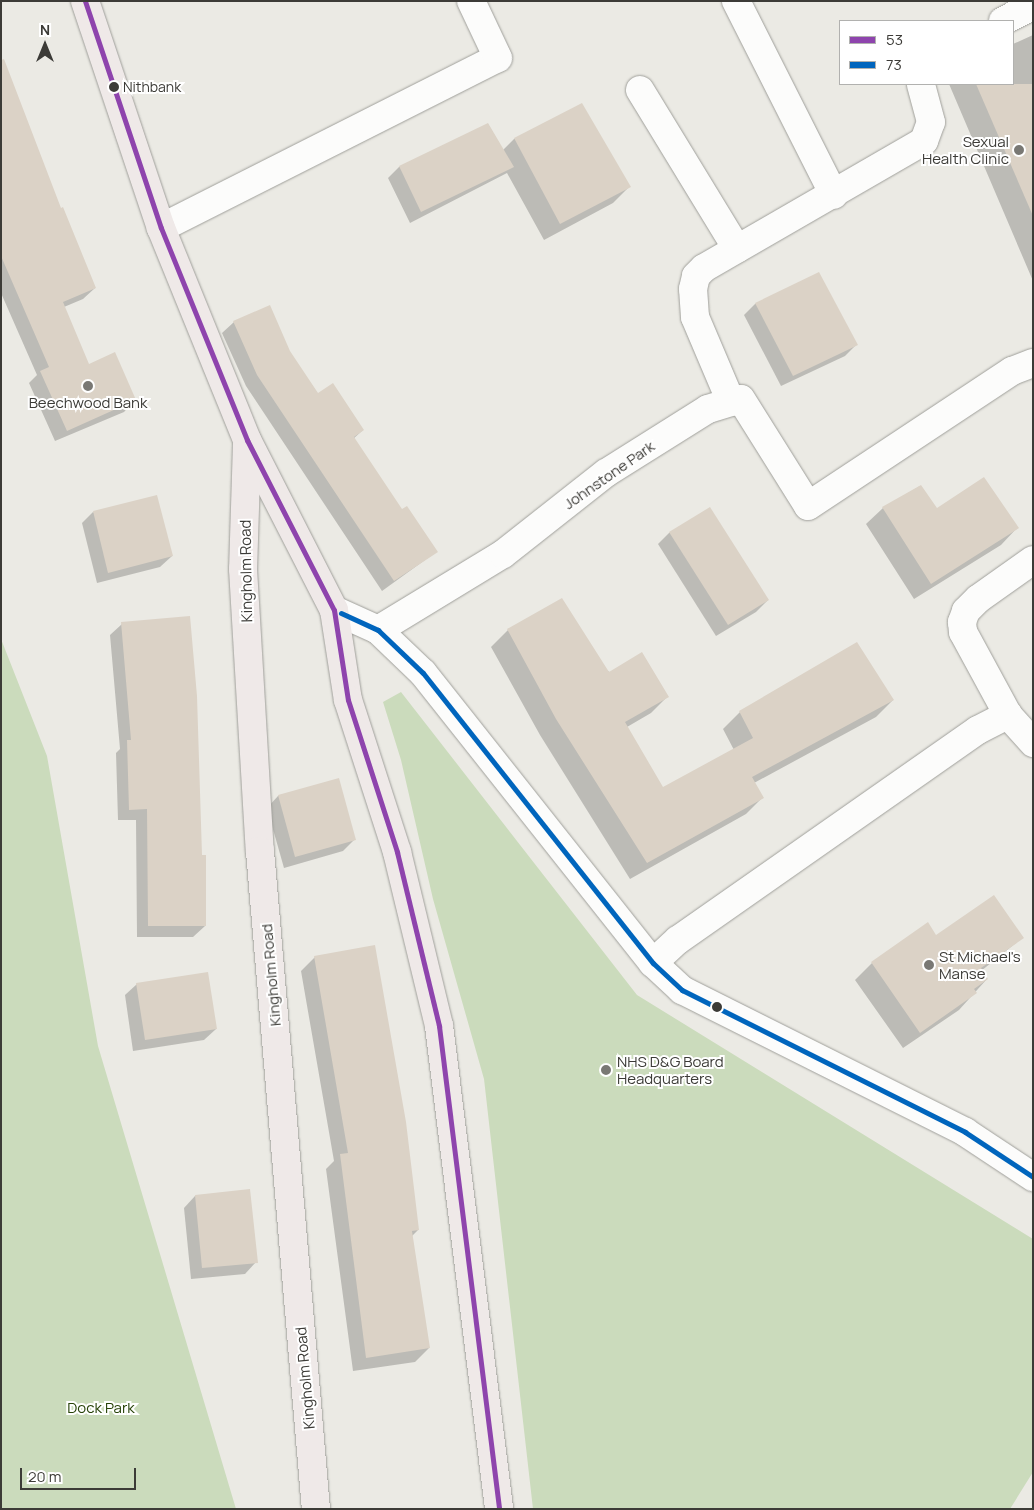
<!DOCTYPE html>
<html>
<head>
<meta charset="utf-8">
<style>
  body { margin:0 }
  #map { position:relative; width:1034px; height:1510px; overflow:hidden; background:#ebeae4; font-family:Manrope,sans-serif }
  div>[style] { position:absolute }
  .green>* { inset:0; background:#cbdbbc }
  .shadow>* { inset:0; background:#0003 }
  .building>* { inset:0; background:#dbd2c6 }
  .roads { filter:drop-shadow(0 0 1px #9f9f9a) drop-shadow(0 0 1px #9f9f9a) }
  .minor>* { height:28px; margin:-14px; padding:0 14px; transform-origin:14px; border-radius:14px; background:#fcfcfb }
  .major>* { height:28px; margin:-14px; padding:0 14px; transform-origin:14px; border-radius:14px; background:#efe9e8 }
  .bus-1>* { height:5px; margin:-2.5px; padding:0 2.5px; transform-origin:2.5px; border-radius:2.5px; background:#8e44ad }
  .bus-2>* { height:5px; margin:-2.5px; padding:0 2.5px; transform-origin:2.5px; border-radius:2.5px; background:#0065bd }
  .dots>* { width:14px; height:14px; translate:-50% -50%; box-sizing:border-box; border:2px solid #fff; border-radius:50% }
  span { translate:-50% -50%; white-space:nowrap; text-align:center; line-height:1.15; -webkit-text-stroke:4px #fff; paint-order:stroke }
  .bus-label { font-size:14px; color:#3c3b37 }
  .left { translate:0 -50%; text-align:left }
  .poi-label { font-size:15px; color:#3c3b37 }
  .right { translate:-100% -50%; text-align:right }
  .street-label { font-size:15px; color:#3c3b37 }
  .park-label { font-size:15px; color:#264207 }
  .frame { position:absolute; inset:0; border:2px solid #3c3b37; pointer-events:none }
  .legend { position:absolute; left:839px; top:20px; width:175px; height:65px; box-sizing:border-box; background:#fff; border:1px solid #b1b1af; margin:0; padding:6px 9px; list-style:none; font-size:15px; color:#3c3b37 }
  .legend li { display:flex; align-items:center; gap:10px; height:25px }
  .legend b { width:25px; border:1px solid #b1b1af }
  .north { position:absolute; left:20px; top:20px; width:50px; height:50px; -webkit-text-stroke:4px #fff; paint-order:stroke; rotate:0deg; font-size:14px; font-weight:700; line-height:20px; text-align:center; color:#3c3b37 }
  .north::after { content:''; display:block; margin:auto; width:18px; height:22px; background:#3c3b37; clip-path:polygon(50% 0,100% 100%,50% 72%,0 100%) }
  .scale { position:absolute; left:20px; top:1468px; width:116px; height:22px; box-sizing:border-box; border:2px solid #3c3b37; border-top:0; padding-left:6px; font-size:15px; line-height:18px; white-space:nowrap; color:#3c3b37; -webkit-text-stroke:4px #fff; paint-order:stroke }
</style>
</head>
<body>
<div id="map">
  <div class="green">
    <div style="clip-path:polygon(1px 639px,47px 756px,98px 1046px,236px 1509px,1px 1509px)"></div>
    <div style="clip-path:polygon(401px 692px,637px 995px,1033px 1239px,1033px 1472px,1010px 1509px,533px 1509px,484px 1079px,433px 899px,401px 760px,383px 702px)"></div>
  </div>
  <div class="shadow">
    <div style="clip-path:polygon(1033px 35px,1033px 281px,949px 84px,1013px 84px,1013px 44px)"></div>
    <div style="clip-path:polygon(582px 105px,629px 187px,613px 203px,544px 240px,507px 173px,410px 223px,388px 178px,399px 167px,488px 124px,503px 150px,514px 139px)"></div>
    <div style="clip-path:polygon(1px 118px,60px 210px,95px 288px,83px 299px,64px 307px,89px 366px,135px 400px,124px 412px,55px 441px,29px 383px,37px 375px,1px 293px)"></div>
    <div style="clip-path:polygon(818px 274px,856px 345px,845px 356px,781px 386px,744px 315px,755px 304px)"></div>
    <div style="clip-path:polygon(234px 322px,289px 352px,318px 394px,363px 430px,353px 439px,401px 511px,436px 552px,382px 591px,246px 386px,222px 333px)"></div>
    <div style="clip-path:polygon(920px 486px,936px 510px,1017px 528px,1001px 545px,914px 599px,866px 524px,883px 508px)"></div>
    <div style="clip-path:polygon(709px 509px,768px 600px,756px 612px,716px 636px,658px 544px,669px 533px)"></div>
    <div style="clip-path:polygon(93px 512px,172px 556px,160px 567px,97px 583px,82px 523px)"></div>
    <div style="clip-path:polygon(122px 624px,205px 926px,193px 937px,137px 937px,136px 820px,118px 820px,116px 753px,120px 749px,110px 635px)"></div>
    <div style="clip-path:polygon(508px 630px,668px 696px,651px 713px,627px 727px,662px 789px,734px 750px,723px 729px,740px 712px,893px 700px,876px 717px,754px 783px,762px 798px,746px 814px,630px 879px,540px 735px,491px 647px)"></div>
    <div style="clip-path:polygon(338px 780px,354px 840px,343px 851px,284px 868px,267px 808px,278px 796px)"></div>
    <div style="clip-path:polygon(936px 937px,1022px 938px,981px 971px,987px 979px,959px 1010px,903px 1048px,855px 980px,872px 963px)"></div>
    <div style="clip-path:polygon(315px 957px,418px 1230px,412px 1236px,429px 1348px,415px 1362px,353px 1371px,326px 1169px,334px 1161px,301px 971px)"></div>
    <div style="clip-path:polygon(137px 984px,216px 1029px,204px 1040px,133px 1051px,125px 995px)"></div>
    <div style="clip-path:polygon(249px 1191px,256px 1262px,245px 1274px,191px 1279px,184px 1208px,195px 1196px)"></div>
  </div>
  <div class="building">
    <div style="clip-path:polygon(4px 59px,61px 208px,63px 207px,96px 288px,63px 302px,89px 364px,115px 352px,136px 400px,67px 431px,40px 371px,49px 367px,1px 256px,1px 60px)"></div>
    <div style="clip-path:polygon(976px 84px,1033px 84px,1033px 216px)"></div>
    <div style="clip-path:polygon(582px 103px,631px 187px,560px 224px,514px 138px)"></div>
    <div style="clip-path:polygon(488px 123px,514px 167px,421px 212px,399px 166px)"></div>
    <div style="clip-path:polygon(819px 272px,858px 345px,793px 376px,755px 303px)"></div>
    <div style="clip-path:polygon(270px 305px,290px 351px,318px 393px,333px 383px,364px 430px,354px 437px,402px 509px,407px 506px,438px 552px,394px 581px,257px 375px,233px 321px)"></div>
    <div style="clip-path:polygon(984px 477px,1019px 528px,931px 584px,882px 507px,921px 485px,937px 508px)"></div>
    <div style="clip-path:polygon(157px 495px,173px 556px,108px 573px,93px 511px)"></div>
    <div style="clip-path:polygon(710px 507px,769px 600px,728px 625px,669px 532px)"></div>
    <div style="clip-path:polygon(562px 598px,609px 672px,642px 652px,669px 697px,625px 722px,663px 787px,753px 738px,739px 711px,857px 642px,894px 700px,752px 777px,764px 798px,647px 863px,556px 719px,507px 629px)"></div>
    <div style="clip-path:polygon(190px 616px,197px 696px,202px 855px,206px 855px,206px 926px,148px 926px,147px 809px,129px 810px,127px 740px,131px 740px,121px 622px)"></div>
    <div style="clip-path:polygon(339px 778px,356px 840px,295px 857px,278px 795px)"></div>
    <div style="clip-path:polygon(994px 895px,1024px 938px,981px 968px,988px 979px,974px 989px,977px 993px,920px 1033px,871px 962px,928px 922px,936px 935px)"></div>
    <div style="clip-path:polygon(375px 945px,406px 1122px,419px 1230px,412px 1231px,430px 1348px,366px 1358px,340px 1154px,348px 1153px,314px 956px)"></div>
    <div style="clip-path:polygon(208px 972px,217px 1029px,145px 1040px,136px 983px)"></div>
    <div style="clip-path:polygon(250px 1189px,258px 1263px,202px 1268px,195px 1195px)"></div>
  </div>
  <div class="roads">
    <div class="minor">
      <div style="left:736px;top:1px;width:217px;rotate:63.2deg"></div>
      <div style="left:1003px;top:21px;width:34px;rotate:-27deg"></div>
      <div style="left:640px;top:90px;width:186px;rotate:58.6deg"></div>
      <div style="left:161px;top:228px;width:377px;rotate:-26.8deg"></div>
      <div style="left:498px;top:58px;width:63px;rotate:-115.3deg"></div>
      <div style="left:731px;top:402px;width:92px;rotate:-113deg"></div>
      <div style="left:695px;top:317px;width:28px;rotate:-94deg"></div>
      <div style="left:693px;top:289px;width:13px;rotate:-77deg"></div>
      <div style="left:696px;top:276px;width:11px;rotate:-45deg"></div>
      <div style="left:704px;top:268px;width:254px;rotate:-30deg"></div>
      <div style="left:924px;top:141px;width:20px;rotate:-70deg"></div>
      <div style="left:931px;top:122px;width:39px;rotate:-105deg"></div>
      <div style="left:1033px;top:560px;width:67px;rotate:144.7deg"></div>
      <div style="left:978px;top:599px;width:17px;rotate:135deg"></div>
      <div style="left:966px;top:611px;width:12px;rotate:110deg"></div>
      <div style="left:962px;top:622px;width:10px;rotate:84deg"></div>
      <div style="left:963px;top:632px;width:94px;rotate:61.5deg"></div>
      <div style="left:1008px;top:715px;width:38px;rotate:48deg"></div>
      <div style="left:334px;top:610px;width:48px;rotate:24.4deg"></div>
      <div style="left:378px;top:630px;width:62px;rotate:43.7deg"></div>
      <div style="left:423px;top:673px;width:370px;rotate:51.6deg"></div>
      <div style="left:653px;top:963px;width:40px;rotate:43deg"></div>
      <div style="left:682px;top:990px;width:317px;rotate:26.6deg"></div>
      <div style="left:965px;top:1132px;width:82px;rotate:33.5deg"></div>
      <div style="left:378px;top:630px;width:146px;rotate:-31.3deg"></div>
      <div style="left:503px;top:554px;width:131px;rotate:-38.2deg"></div>
      <div style="left:606px;top:473px;width:120px;rotate:-32.1deg"></div>
      <div style="left:708px;top:409px;width:34px;rotate:-17deg"></div>
      <div style="left:741px;top:399px;width:126px;rotate:57.9deg"></div>
      <div style="left:808px;top:506px;width:245px;rotate:-33.5deg"></div>
      <div style="left:1012px;top:371px;width:22px;rotate:-21deg"></div>
      <div style="left:653px;top:963px;width:34px;rotate:-43deg"></div>
      <div style="left:678px;top:940px;width:366px;rotate:-35deg"></div>
      <div style="left:978px;top:730px;width:34px;rotate:-27deg"></div>
    </div>
    <div class="major">
      <div style="left:85px;top:1px;width:239px;rotate:71.5deg"></div>
      <div style="left:161px;top:228px;width:229px;rotate:67.9deg"></div>
      <div style="left:247px;top:440px;width:191px;rotate:62.9deg"></div>
      <div style="left:334px;top:610px;width:91px;rotate:81.2deg"></div>
      <div style="left:348px;top:700px;width:160px;rotate:72.1deg"></div>
      <div style="left:397px;top:852px;width:179px;rotate:76.4deg"></div>
      <div style="left:439px;top:1026px;width:487px;rotate:82.9deg"></div>
      <div style="left:247px;top:444px;width:125px;rotate:91.8deg"></div>
      <div style="left:243px;top:569px;width:283px;rotate:86.6deg"></div>
      <div style="left:260px;top:851px;width:660px;rotate:85.14deg"></div>
    </div>
  </div>
  <div class="bus-1">
    <div style="left:85px;top:1px;width:239px;rotate:71.5deg"></div>
    <div style="left:161px;top:228px;width:229px;rotate:67.9deg"></div>
    <div style="left:247px;top:440px;width:191px;rotate:62.9deg"></div>
    <div style="left:334px;top:610px;width:91px;rotate:81.2deg"></div>
    <div style="left:348px;top:700px;width:160px;rotate:72.1deg"></div>
    <div style="left:397px;top:852px;width:179px;rotate:76.4deg"></div>
    <div style="left:439px;top:1026px;width:487px;rotate:82.9deg"></div>
  </div>
  <div class="bus-2">
    <div style="left:341px;top:613px;width:41px;rotate:24.7deg"></div>
    <div style="left:378px;top:630px;width:62px;rotate:43.7deg"></div>
    <div style="left:423px;top:673px;width:370px;rotate:51.6deg"></div>
    <div style="left:653px;top:963px;width:40px;rotate:43deg"></div>
    <div style="left:682px;top:990px;width:317px;rotate:26.6deg"></div>
    <div style="left:965px;top:1132px;width:82px;rotate:33.5deg"></div>
  </div>
  <div class="dots">
    <div style="left:114px;top:87px;background:#3c3b37"></div>
    <div style="left:1019px;top:150px;background:#797874"></div>
    <div style="left:88px;top:386px;background:#797874"></div>
    <div style="left:929px;top:965px;background:#797874"></div>
    <div style="left:717px;top:1007px;background:#3c3b37"></div>
    <div style="left:606px;top:1070px;background:#797874"></div>
  </div>
  <div class="bus-label">
    <span class="left" style="left:123px;top:87px">Nithbank</span>
  </div>
  <div class="poi-label">
    <span class="right" style="left:1009px;top:150px">Sexual<br>Health Clinic</span>
    <span style="left:88px;top:403px">Beechwood Bank</span>
    <span class="left" style="left:939px;top:965px">St Michael's<br>Manse</span>
    <span class="left" style="left:617px;top:1070px">NHS D&amp;G Board<br>Headquarters</span>
  </div>
  <div class="street-label">
    <span style="left:609px;top:475px;rotate:-35deg">Johnstone Park</span>
    <span style="left:246px;top:571px;rotate:-91deg">Kingholm Road</span>
    <span style="left:271px;top:975px;rotate:-95deg">Kingholm Road</span>
    <span style="left:305px;top:1378px;rotate:-95deg">Kingholm Road</span>
  </div>
  <div class="park-label">
    <span style="left:101px;top:1408px">Dock Park</span>
  </div>
  <div class="frame"></div>
  <ul class="legend">
  <li><b style="height:6px;background:#8e44ad"></b>53</li>
  <li><b style="height:6px;background:#0065bd"></b>73</li>
  </ul>
  <div class="north">N</div>
  <div class="scale">20 m</div>
</div>
</body>
</html>
